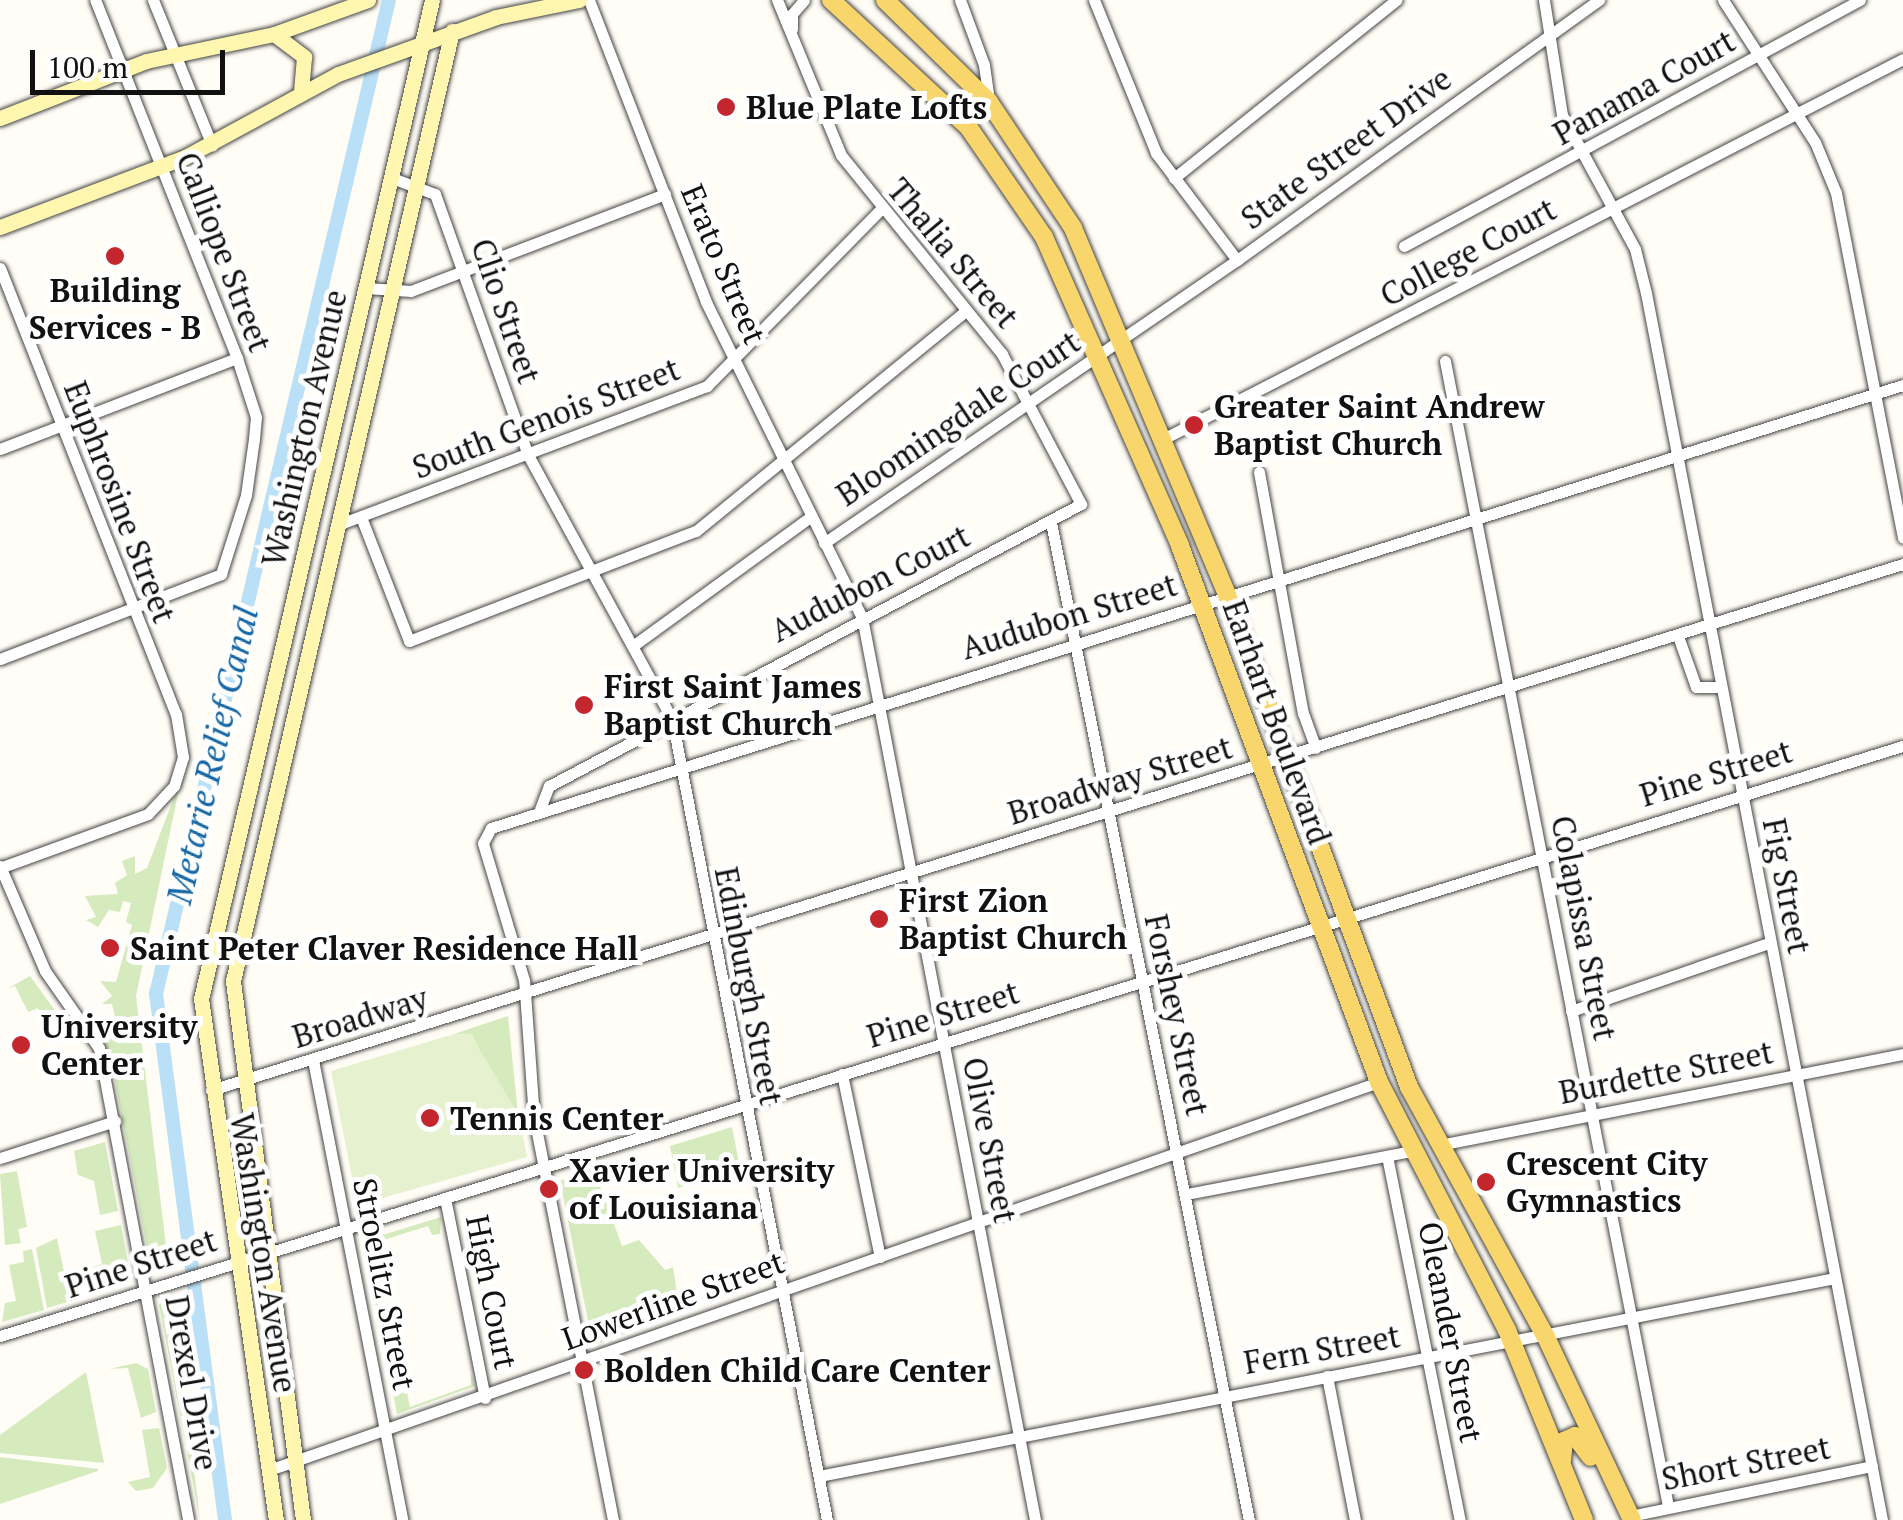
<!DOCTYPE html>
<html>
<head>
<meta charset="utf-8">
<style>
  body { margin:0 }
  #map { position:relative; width:1903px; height:1520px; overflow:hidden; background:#fffdf5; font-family:"PT Serif",serif }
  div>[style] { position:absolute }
  .green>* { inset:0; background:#d5ebbd }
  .pitch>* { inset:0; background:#e6f2cf }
  .canal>* { height:14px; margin:-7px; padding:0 7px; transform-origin:7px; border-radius:7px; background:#b9e0f7 }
  .roads { filter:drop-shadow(0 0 2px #444) drop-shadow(0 0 2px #444) }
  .street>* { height:11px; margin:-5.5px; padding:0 5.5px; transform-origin:5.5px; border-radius:5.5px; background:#fff }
  .secondary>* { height:15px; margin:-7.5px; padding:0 7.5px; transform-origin:7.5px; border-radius:7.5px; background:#fff6b0 }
  .primary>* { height:18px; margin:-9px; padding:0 9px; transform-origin:9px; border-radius:9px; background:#f9d66b }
  .dots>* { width:28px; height:28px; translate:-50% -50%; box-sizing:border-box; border:5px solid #fff; border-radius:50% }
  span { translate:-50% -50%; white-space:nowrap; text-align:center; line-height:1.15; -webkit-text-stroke:10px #fff; paint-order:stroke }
  .street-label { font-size:32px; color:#111 }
  .poi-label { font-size:32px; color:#111; font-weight:700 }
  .left { translate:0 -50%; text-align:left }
  .water-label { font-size:35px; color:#1768a6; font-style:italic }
  .scale { position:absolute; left:30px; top:50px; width:195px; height:45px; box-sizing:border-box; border:5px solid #111; border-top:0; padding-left:12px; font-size:30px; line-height:35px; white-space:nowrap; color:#111; -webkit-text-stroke:8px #fff; paint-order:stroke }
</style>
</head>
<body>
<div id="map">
  <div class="green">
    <div style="clip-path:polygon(181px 779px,136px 996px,169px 1271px,151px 1268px,111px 1060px,96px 1028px,116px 1020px,112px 1004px,102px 1004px,112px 996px,100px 981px,116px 982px,132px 925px,126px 922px,131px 903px,123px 901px,120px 912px,109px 910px,98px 927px,86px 920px,96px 917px,85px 896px,118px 894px,115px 883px,127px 875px,122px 861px,135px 856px,135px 874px,147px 868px)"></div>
    <div style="clip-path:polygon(30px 976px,59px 1016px,58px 1032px,47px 1032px,38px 1008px,28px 1012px,15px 986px,7px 989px)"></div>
    <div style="clip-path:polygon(508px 1016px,518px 1114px,527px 1157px,472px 1035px,454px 1034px)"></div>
    <div style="clip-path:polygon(732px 1127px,740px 1168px,678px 1188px,670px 1146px)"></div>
    <div style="clip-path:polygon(105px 1142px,118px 1211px,100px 1215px,94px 1181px,78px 1175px,74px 1151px)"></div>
    <div style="clip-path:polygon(593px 1167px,622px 1246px,639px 1240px,665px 1270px,673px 1267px,680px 1312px,593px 1346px,560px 1181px)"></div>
    <div style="clip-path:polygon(17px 1171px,27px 1227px,18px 1229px,21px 1243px,5px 1245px,0 1174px)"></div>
    <div style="clip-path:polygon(441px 1217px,440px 1234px,432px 1235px,428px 1226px,377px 1242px,380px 1254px,369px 1259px,381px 1320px,392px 1319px,394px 1327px,383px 1331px,396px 1393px,407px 1392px,410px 1407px,471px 1385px,471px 1373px,475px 1386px,397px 1414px,363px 1241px)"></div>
    <div style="clip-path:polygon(121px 1225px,131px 1278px,112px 1276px,95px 1293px,91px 1268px,102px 1264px,95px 1231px)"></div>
    <div style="clip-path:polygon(57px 1238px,64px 1272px,75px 1271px,81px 1298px,47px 1308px,36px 1248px)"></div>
    <div style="clip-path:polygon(32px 1249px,44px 1310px,2px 1322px,5px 1303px,16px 1301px,9px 1265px,24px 1262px,23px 1251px)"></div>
    <div style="clip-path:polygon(172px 1298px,198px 1502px,200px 1520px,159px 1304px)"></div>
    <div style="clip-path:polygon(136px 1363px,148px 1369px,156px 1412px,141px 1418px,128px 1368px,109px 1369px)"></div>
    <div style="clip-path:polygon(86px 1372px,104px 1463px,0 1453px,0 1435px)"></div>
    <div style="clip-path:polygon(159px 1428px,167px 1468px,153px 1488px,136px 1491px,128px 1482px,150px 1477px,142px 1430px)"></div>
    <div style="clip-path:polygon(0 1457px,98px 1469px,98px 1471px,0 1504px)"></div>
  </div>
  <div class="pitch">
    <div style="clip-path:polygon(454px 1034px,471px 1035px,518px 1114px,527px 1157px,365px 1203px,356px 1198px,331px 1071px)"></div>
  </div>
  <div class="canal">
    <div style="left:225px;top:1520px;width:531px;rotate:-97.47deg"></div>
    <div style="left:156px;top:994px;width:1021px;rotate:-76.81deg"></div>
  </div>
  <div class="roads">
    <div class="street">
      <div style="left:153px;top:0;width:157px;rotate:67.9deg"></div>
      <div style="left:589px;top:0;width:324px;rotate:68.8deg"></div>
      <div style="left:706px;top:302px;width:352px;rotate:63.7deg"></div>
      <div style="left:862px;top:617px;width:919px;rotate:79.15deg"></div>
      <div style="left:960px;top:0;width:69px;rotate:69.7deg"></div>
      <div style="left:984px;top:65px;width:37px;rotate:82deg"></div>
      <div style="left:1094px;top:0;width:165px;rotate:67.9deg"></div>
      <div style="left:1156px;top:153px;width:134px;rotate:52.9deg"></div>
      <div style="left:1544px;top:0;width:116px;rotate:81.1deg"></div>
      <div style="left:1562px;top:115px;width:153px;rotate:61.4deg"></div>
      <div style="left:1635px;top:249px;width:45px;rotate:76deg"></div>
      <div style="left:1646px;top:293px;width:1249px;rotate:79.11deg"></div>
      <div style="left:1723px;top:0;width:169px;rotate:57.1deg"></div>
      <div style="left:1815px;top:142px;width:55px;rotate:67.6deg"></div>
      <div style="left:1836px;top:193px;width:351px;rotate:79deg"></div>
      <div style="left:792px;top:29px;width:15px;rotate:-90deg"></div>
      <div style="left:792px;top:14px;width:18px;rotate:-49deg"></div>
      <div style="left:392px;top:178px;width:46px;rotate:20.4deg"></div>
      <div style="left:435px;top:194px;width:277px;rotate:70.4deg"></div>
      <div style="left:528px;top:455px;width:301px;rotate:61.4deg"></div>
      <div style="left:672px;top:719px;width:816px;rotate:79.05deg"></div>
      <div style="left:1174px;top:178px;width:285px;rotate:-38.7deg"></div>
      <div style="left:1404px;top:246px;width:518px;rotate:-28.35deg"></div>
      <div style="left:0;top:268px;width:479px;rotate:68.5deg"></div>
      <div style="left:176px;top:714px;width:44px;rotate:80.8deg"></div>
      <div style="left:183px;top:757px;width:30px;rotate:107deg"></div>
      <div style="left:174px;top:786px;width:38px;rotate:133deg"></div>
      <div style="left:148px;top:814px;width:158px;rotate:160deg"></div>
      <div style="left:366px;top:288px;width:45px;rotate:3.8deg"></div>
      <div style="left:411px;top:291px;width:272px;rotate:-20.9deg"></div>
      <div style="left:1445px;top:361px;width:1167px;rotate:78.98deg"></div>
      <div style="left:1163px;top:439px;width:832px;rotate:-27.18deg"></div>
      <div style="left:0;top:449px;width:254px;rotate:-21deg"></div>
      <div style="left:1259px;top:472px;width:245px;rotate:79.7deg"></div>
      <div style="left:1303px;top:713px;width:37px;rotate:70deg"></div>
      <div style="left:361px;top:517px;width:133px;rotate:68.8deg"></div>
      <div style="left:409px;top:641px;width:307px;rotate:-21deg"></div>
      <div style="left:696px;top:531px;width:348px;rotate:-39.2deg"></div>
      <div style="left:1051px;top:522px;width:1017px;rotate:78.78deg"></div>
      <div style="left:340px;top:524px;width:392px;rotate:-20.6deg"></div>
      <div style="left:707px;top:386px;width:248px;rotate:-45.5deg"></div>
      <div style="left:824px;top:543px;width:501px;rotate:-34.42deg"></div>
      <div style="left:1237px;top:260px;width:446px;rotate:-35.7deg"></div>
      <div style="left:1678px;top:636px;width:54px;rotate:70.6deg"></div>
      <div style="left:1696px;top:687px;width:24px"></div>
      <div style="left:634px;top:645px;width:218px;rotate:-36deg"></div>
      <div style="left:0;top:659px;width:237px;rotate:-21deg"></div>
      <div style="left:221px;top:574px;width:83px;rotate:-72.4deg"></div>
      <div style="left:246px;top:495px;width:57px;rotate:-81.9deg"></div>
      <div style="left:254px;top:439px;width:22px;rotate:-85deg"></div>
      <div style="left:256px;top:417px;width:62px;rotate:-107.9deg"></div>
      <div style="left:237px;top:358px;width:385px;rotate:-111.6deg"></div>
      <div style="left:540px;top:809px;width:25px;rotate:-69deg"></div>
      <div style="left:549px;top:786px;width:602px;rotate:-27.93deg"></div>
      <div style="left:1081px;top:504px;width:170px;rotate:-117.8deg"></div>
      <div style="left:1002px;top:354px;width:256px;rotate:-129deg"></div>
      <div style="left:841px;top:155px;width:168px;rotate:-112.4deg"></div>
      <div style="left:0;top:866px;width:114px;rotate:66.8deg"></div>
      <div style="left:45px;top:971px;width:94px;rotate:55deg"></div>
      <div style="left:99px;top:1048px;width:480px;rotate:79.3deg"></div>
      <div style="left:1571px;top:1011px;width:209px;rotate:-19deg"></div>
      <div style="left:313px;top:1060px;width:469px;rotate:79deg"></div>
      <div style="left:842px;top:1074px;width:187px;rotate:78.3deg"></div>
      <div style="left:211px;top:1090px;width:1772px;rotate:-17.27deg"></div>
      <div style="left:1439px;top:1145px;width:473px;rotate:-11.1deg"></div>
      <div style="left:1387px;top:1156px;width:371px;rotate:78.7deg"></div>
      <div style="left:0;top:1158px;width:121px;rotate:-17.8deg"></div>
      <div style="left:1186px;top:1194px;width:230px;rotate:-10.8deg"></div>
      <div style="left:445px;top:1198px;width:204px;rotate:78.7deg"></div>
      <div style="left:0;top:1336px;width:1992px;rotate:-17.23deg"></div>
      <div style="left:1327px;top:1376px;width:147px;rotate:79deg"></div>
      <div style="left:269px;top:1470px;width:1176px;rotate:-19.27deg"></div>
      <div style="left:819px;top:1476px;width:1035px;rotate:-11.03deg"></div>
      <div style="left:1630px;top:1516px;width:247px;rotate:-11.7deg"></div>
      <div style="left:613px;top:1520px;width:410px;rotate:-101.1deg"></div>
      <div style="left:534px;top:1118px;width:138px;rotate:-94.1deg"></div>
      <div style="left:524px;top:980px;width:143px;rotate:-106.7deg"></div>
      <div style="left:483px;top:843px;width:17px;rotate:-62deg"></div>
      <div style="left:491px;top:828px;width:1480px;rotate:-17.42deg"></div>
    </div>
    <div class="secondary">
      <div style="left:274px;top:34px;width:38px;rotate:37deg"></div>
      <div style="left:304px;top:57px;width:32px;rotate:95deg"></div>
      <div style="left:0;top:118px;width:157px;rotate:-21.3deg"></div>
      <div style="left:146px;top:61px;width:131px;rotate:-11.9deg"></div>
      <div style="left:274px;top:34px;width:100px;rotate:-19.9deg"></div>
      <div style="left:0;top:227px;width:198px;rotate:-20.7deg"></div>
      <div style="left:185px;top:157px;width:174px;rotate:-28.5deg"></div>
      <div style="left:338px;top:74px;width:168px;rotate:-19.8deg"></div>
      <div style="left:496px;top:17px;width:85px;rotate:-11.6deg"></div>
      <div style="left:276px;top:1520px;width:526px;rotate:-98.19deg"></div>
      <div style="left:201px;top:999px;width:1025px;rotate:-76.98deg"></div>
      <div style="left:303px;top:1520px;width:544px;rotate:-97.4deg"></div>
      <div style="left:233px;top:981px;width:975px;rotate:-77.02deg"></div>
    </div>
    <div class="primary">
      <div style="left:831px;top:0;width:188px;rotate:42.8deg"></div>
      <div style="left:969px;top:128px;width:132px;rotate:55.5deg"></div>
      <div style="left:1044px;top:237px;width:338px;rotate:66.2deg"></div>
      <div style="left:1180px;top:546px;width:572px;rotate:69.63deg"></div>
      <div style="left:1379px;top:1082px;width:279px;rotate:62.7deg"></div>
      <div style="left:1507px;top:1330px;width:205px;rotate:67.9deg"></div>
      <div style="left:885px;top:0;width:146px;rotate:44.4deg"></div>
      <div style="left:989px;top:102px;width:151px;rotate:56.3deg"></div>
      <div style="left:1073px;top:228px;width:398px;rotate:67.2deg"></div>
      <div style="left:1227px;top:595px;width:525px;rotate:69.7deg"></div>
      <div style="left:1409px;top:1087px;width:283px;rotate:61.3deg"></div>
      <div style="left:1545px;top:1335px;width:204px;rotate:64.8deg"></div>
      <div style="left:1562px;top:1460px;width:19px;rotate:-84deg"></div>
      <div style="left:1564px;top:1441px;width:12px;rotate:-24deg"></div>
      <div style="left:1575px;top:1436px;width:26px;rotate:53deg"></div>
    </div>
  </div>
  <div class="dots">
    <div style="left:726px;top:107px;background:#c4262e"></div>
    <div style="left:115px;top:256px;background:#c4262e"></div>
    <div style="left:1194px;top:425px;background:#c4262e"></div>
    <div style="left:584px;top:705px;background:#c4262e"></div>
    <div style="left:879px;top:919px;background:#c4262e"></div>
    <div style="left:110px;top:948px;background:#c4262e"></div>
    <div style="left:21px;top:1045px;background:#c4262e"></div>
    <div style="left:430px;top:1118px;background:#c4262e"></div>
    <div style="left:1486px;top:1182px;background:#c4262e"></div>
    <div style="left:549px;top:1189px;background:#c4262e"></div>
    <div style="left:584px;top:1370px;background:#c4262e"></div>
  </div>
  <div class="street-label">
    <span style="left:1644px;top:87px;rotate:-29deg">Panama Court</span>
    <span style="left:1346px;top:148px;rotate:-36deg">State Street Drive</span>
    <span style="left:224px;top:252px;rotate:69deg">Calliope Street</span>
    <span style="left:1468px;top:252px;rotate:-28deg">College Court</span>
    <span style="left:953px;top:253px;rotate:50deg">Thalia Street</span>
    <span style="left:724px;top:264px;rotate:67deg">Erato Street</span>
    <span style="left:506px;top:311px;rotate:71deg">Clio Street</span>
    <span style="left:546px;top:418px;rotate:-21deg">South Genois Street</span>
    <span style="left:958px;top:418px;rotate:-34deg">Bloomingdale Court</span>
    <span style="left:304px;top:428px;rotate:-77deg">Washington Avenue</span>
    <span style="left:120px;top:502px;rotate:69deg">Euphrosine Street</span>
    <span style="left:870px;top:583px;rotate:-27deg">Audubon Court</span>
    <span style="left:1069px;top:616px;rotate:-17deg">Audubon Street</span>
    <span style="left:1277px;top:722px;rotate:70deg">Earhart Boulevard</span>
    <span style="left:1716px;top:773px;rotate:-17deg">Pine Street</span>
    <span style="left:1120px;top:780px;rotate:-17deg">Broadway Street</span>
    <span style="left:1787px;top:886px;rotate:79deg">Fig Street</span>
    <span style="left:1584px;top:928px;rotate:79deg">Colapissa Street</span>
    <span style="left:749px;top:986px;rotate:79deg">Edinburgh Street</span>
    <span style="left:943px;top:1014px;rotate:-17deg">Pine Street</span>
    <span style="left:1177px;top:1015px;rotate:78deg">Forshey Street</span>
    <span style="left:360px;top:1017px;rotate:-17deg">Broadway</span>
    <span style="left:1666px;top:1072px;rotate:-11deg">Burdette Street</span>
    <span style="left:990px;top:1140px;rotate:79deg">Olive Street</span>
    <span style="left:264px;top:1253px;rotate:81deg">Washington Avenue</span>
    <span style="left:141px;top:1263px;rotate:-18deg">Pine Street</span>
    <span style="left:385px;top:1284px;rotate:79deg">Stroelitz Street</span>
    <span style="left:492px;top:1292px;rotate:79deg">High Court</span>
    <span style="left:673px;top:1300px;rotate:-20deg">Lowerline Street</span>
    <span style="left:1451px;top:1332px;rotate:79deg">Oleander Street</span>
    <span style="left:1322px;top:1349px;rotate:-10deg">Fern Street</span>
    <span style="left:192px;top:1383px;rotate:80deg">Drexel Drive</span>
    <span style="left:1746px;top:1463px;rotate:-11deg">Short Street</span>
  </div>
  <div class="poi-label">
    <span class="left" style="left:746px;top:107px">Blue Plate Lofts</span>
    <span style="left:115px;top:309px">Building<br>Services - B</span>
    <span class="left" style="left:1214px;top:425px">Greater Saint Andrew<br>Baptist Church</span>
    <span class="left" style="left:604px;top:705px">First Saint James<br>Baptist Church</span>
    <span class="left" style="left:899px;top:919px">First Zion<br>Baptist Church</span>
    <span class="left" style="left:130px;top:948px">Saint Peter Claver Residence Hall</span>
    <span class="left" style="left:41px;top:1045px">University<br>Center</span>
    <span class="left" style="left:450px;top:1118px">Tennis Center</span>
    <span class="left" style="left:1506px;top:1182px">Crescent City<br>Gymnastics</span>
    <span class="left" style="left:569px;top:1189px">Xavier University<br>of Louisiana</span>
    <span class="left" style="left:604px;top:1370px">Bolden Child Care Center</span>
  </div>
  <div class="water-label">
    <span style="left:212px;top:755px;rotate:-77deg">Metarie Relief Canal</span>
  </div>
  <div class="scale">100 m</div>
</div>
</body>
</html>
